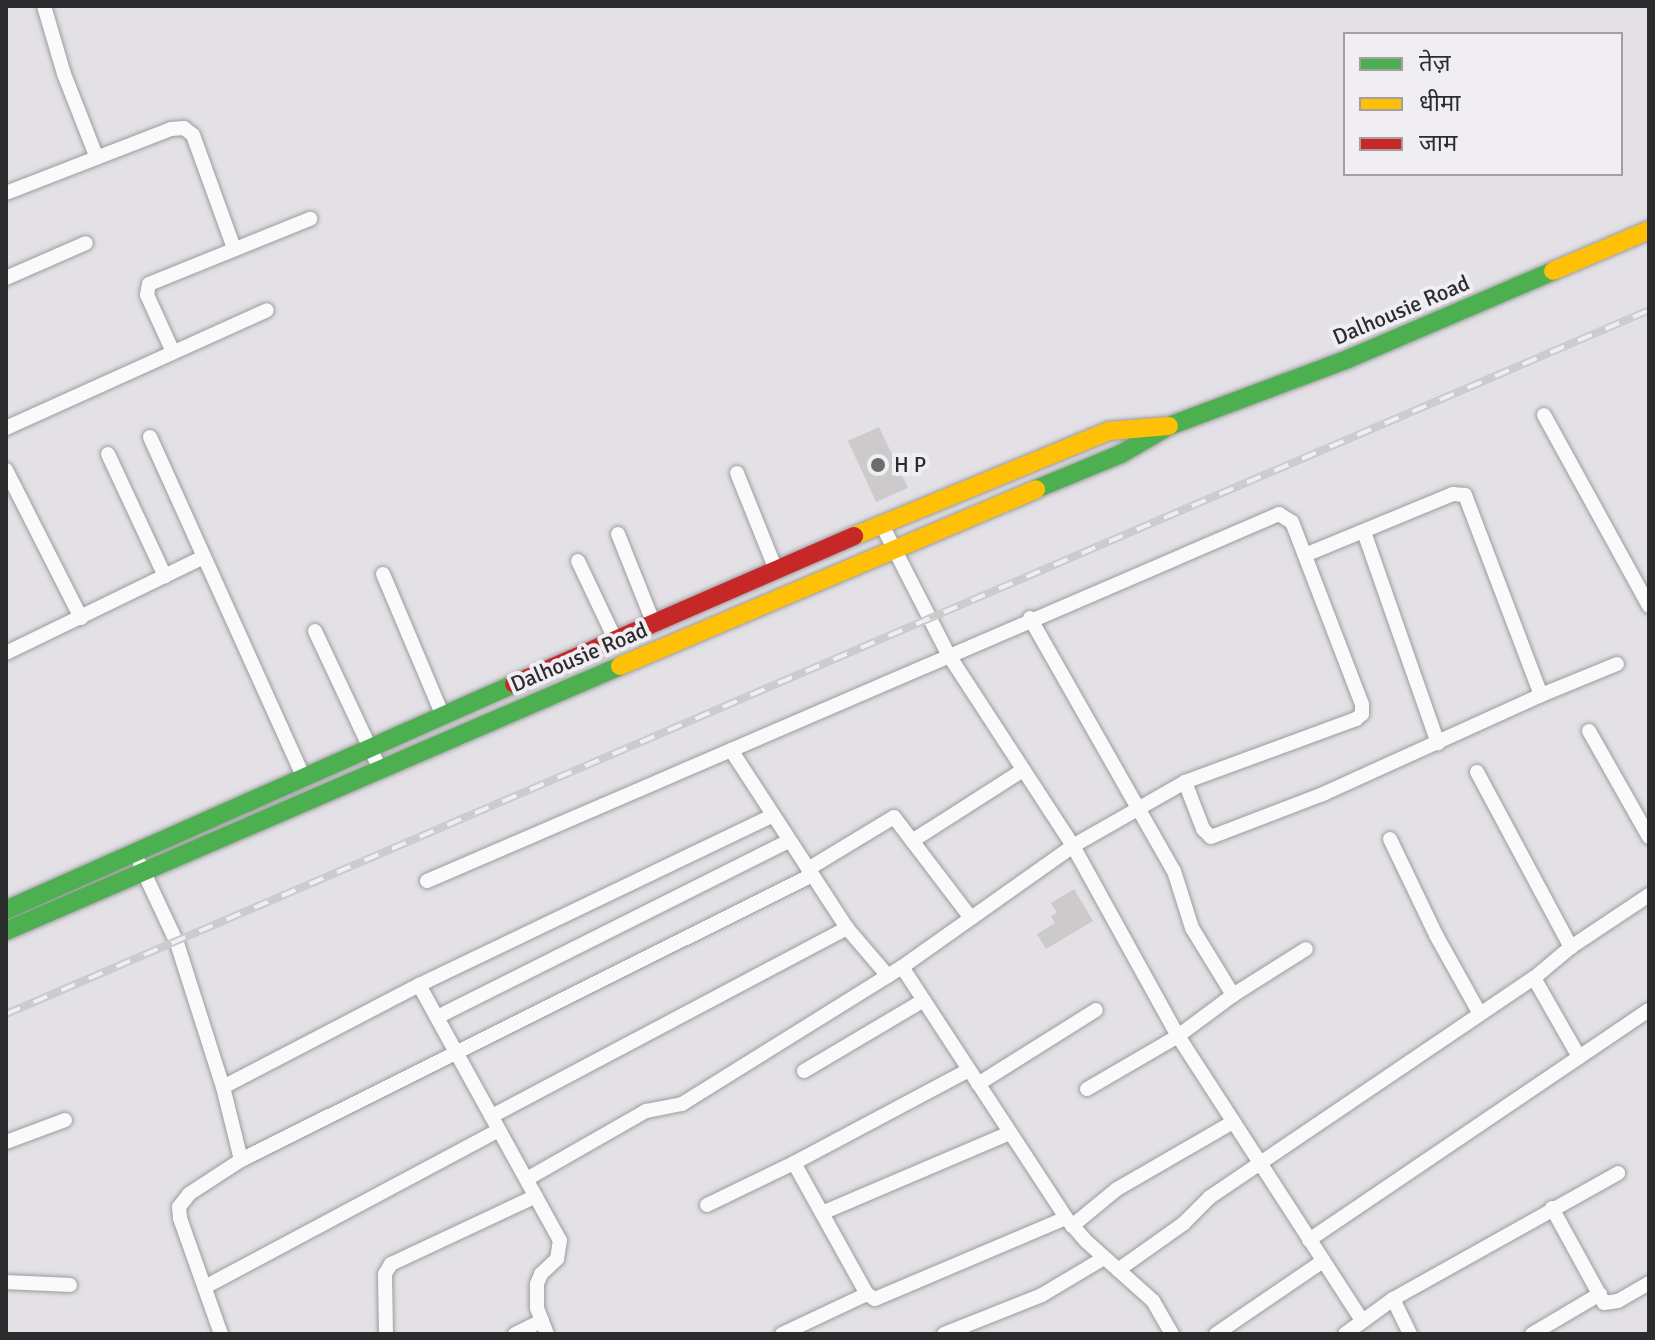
<!DOCTYPE html>
<html>
<head>
<meta charset="utf-8">
<style>
  body { margin:0 }
  #map { position:relative; width:1655px; height:1340px; overflow:hidden; background:#e3e1e5; font-family:Signika,"Noto Sans Devanagari",sans-serif }
  div>[style] { position:absolute }
  .building>* { inset:0; background:#cccacb }
  .roads { filter:drop-shadow(0 0 2px #9c9b9e) drop-shadow(0 0 2px #9c9b9e) }
  .street>* { height:14px; margin:-7px; padding:0 7px; transform-origin:7px; border-radius:7px; background:#fbfafb }
  .fast>* { height:18px; margin:-9px; padding:0 9px; transform-origin:9px; border-radius:9px; background:#4caf50 }
  .slow>* { height:18px; margin:-9px; padding:0 9px; transform-origin:9px; border-radius:9px; background:#ffc107 }
  .jam>* { height:18px; margin:-9px; padding:0 9px; transform-origin:9px; border-radius:9px; background:#c62828 }
  .rail>* { height:8px; margin-top:-4px; transform-origin:0; background:repeating-linear-gradient(90deg,#f0edf3 0 15px,#cbcacc 0 30px); box-sizing:border-box; border-block:2px solid #cbcacc }
  .dots>* { width:22px; height:22px; translate:-50% -50%; box-sizing:border-box; border:4px solid #f0edf3; border-radius:50% }
  span { translate:-50% -50%; white-space:nowrap; text-align:center; line-height:1.15; -webkit-text-stroke:8px #f0edf3; paint-order:stroke }
  .street-label { font-size:22px; color:#2c2b2d }
  .poi-label { font-size:22px; color:#2c2b2d }
  .left { translate:0 -50%; text-align:left }
  .frame { position:absolute; inset:0; border:8px solid #2c2b2d; pointer-events:none }
  .legend { position:absolute; left:1343px; top:32px; width:280px; height:144px; box-sizing:border-box; background:#f0edf3; border:2px solid #a29fa4; margin:0; padding:10px 14px; list-style:none; font-size:24px; color:#2c2b2d }
  .legend li { display:flex; align-items:center; gap:16px; height:40px }
  .legend b { width:40px; border:2px solid #a29fa4 }
</style>
</head>
<body>
<div id="map">
  <div class="building">
    <div style="clip-path:polygon(879px 427px,908px 488px,876px 502px,848px 441px)"></div>
    <div style="clip-path:polygon(1074px 889px,1093px 921px,1046px 949px,1037px 934px,1055px 923px,1051px 916px,1057px 913px,1051px 903px)"></div>
  </div>
  <div class="roads">
    <div class="street">
      <div style="left:44px;top:6px;width:71px;rotate:73.6deg"></div>
      <div style="left:64px;top:74px;width:90px;rotate:68.6deg"></div>
      <div style="left:6px;top:193px;width:177px;rotate:-21.2deg"></div>
      <div style="left:171px;top:129px;width:13px;rotate:-4deg"></div>
      <div style="left:184px;top:128px;width:11px;rotate:38deg"></div>
      <div style="left:193px;top:135px;width:120px;rotate:70.1deg"></div>
      <div style="left:6px;top:278px;width:87px;rotate:-23.6deg"></div>
      <div style="left:173px;top:352px;width:63px;rotate:-114.5deg"></div>
      <div style="left:147px;top:295px;width:11px;rotate:-80deg"></div>
      <div style="left:149px;top:284px;width:174px;rotate:-22deg"></div>
      <div style="left:1544px;top:415px;width:218px;rotate:61.2deg"></div>
      <div style="left:6px;top:428px;width:286px;rotate:-24.3deg"></div>
      <div style="left:150px;top:437px;width:374px;rotate:65.7deg"></div>
      <div style="left:108px;top:454px;width:135px;rotate:65deg"></div>
      <div style="left:6px;top:470px;width:166px;rotate:63.1deg"></div>
      <div style="left:737px;top:473px;width:105px;rotate:68.1deg"></div>
      <div style="left:882px;top:525px;width:145px;rotate:62.9deg"></div>
      <div style="left:948px;top:654px;width:229px;rotate:56.9deg"></div>
      <div style="left:1073px;top:846px;width:217px;rotate:61.1deg"></div>
      <div style="left:1178px;top:1036px;width:338px;rotate:57.1deg"></div>
      <div style="left:1364px;top:532px;width:224px;rotate:70.7deg"></div>
      <div style="left:618px;top:534px;width:97px;rotate:68.2deg"></div>
      <div style="left:1305px;top:555px;width:160px;rotate:-22.4deg"></div>
      <div style="left:1453px;top:494px;width:12px;rotate:5deg"></div>
      <div style="left:1465px;top:495px;width:214px;rotate:69.2deg"></div>
      <div style="left:578px;top:561px;width:86px;rotate:64.6deg"></div>
      <div style="left:383px;top:574px;width:154px;rotate:67.1deg"></div>
      <div style="left:1030px;top:618px;width:291px;rotate:60.4deg"></div>
      <div style="left:1174px;top:871px;width:60px;rotate:72.5deg"></div>
      <div style="left:1192px;top:928px;width:79px;rotate:58.5deg"></div>
      <div style="left:315px;top:631px;width:153px;rotate:64.8deg"></div>
      <div style="left:6px;top:653px;width:220px;rotate:-25.9deg"></div>
      <div style="left:1589px;top:731px;width:122px;rotate:60.5deg"></div>
      <div style="left:731px;top:750px;width:212px;rotate:56.9deg"></div>
      <div style="left:847px;top:928px;width:63px;rotate:49.5deg"></div>
      <div style="left:1477px;top:772px;width:199px;rotate:61.8deg"></div>
      <div style="left:1185px;top:782px;width:50px;rotate:69deg"></div>
      <div style="left:1203px;top:829px;width:11px;rotate:45deg"></div>
      <div style="left:1211px;top:837px;width:120px;rotate:-21deg"></div>
      <div style="left:1323px;top:794px;width:239px;rotate:-24.4deg"></div>
      <div style="left:1541px;top:695px;width:82px;rotate:-22.2deg"></div>
      <div style="left:1390px;top:839px;width:106px;rotate:64.4deg"></div>
      <div style="left:1436px;top:935px;width:90px;rotate:60.9deg"></div>
      <div style="left:912px;top:841px;width:132px;rotate:-32.6deg"></div>
      <div style="left:140px;top:864px;width:87px;rotate:64.9deg"></div>
      <div style="left:177px;top:943px;width:151px;rotate:72.3deg"></div>
      <div style="left:223px;top:1087px;width:75px;rotate:76.1deg"></div>
      <div style="left:808px;top:869px;width:100px;rotate:-31.2deg"></div>
      <div style="left:894px;top:817px;width:127px;rotate:52.7deg"></div>
      <div style="left:427px;top:881px;width:928px;rotate:-23.3deg"></div>
      <div style="left:1279px;top:514px;width:15px;rotate:32deg"></div>
      <div style="left:1292px;top:522px;width:195px;rotate:69deg"></div>
      <div style="left:1362px;top:704px;width:10px;rotate:90deg"></div>
      <div style="left:1362px;top:714px;width:8px;rotate:140deg"></div>
      <div style="left:1356px;top:719px;width:182px;rotate:159.8deg"></div>
      <div style="left:1185px;top:782px;width:129px;rotate:150.3deg"></div>
      <div style="left:1073px;top:846px;width:209px;rotate:144.7deg"></div>
      <div style="left:902px;top:967px;width:259px;rotate:148.1deg"></div>
      <div style="left:682px;top:1104px;width:37px;rotate:169deg"></div>
      <div style="left:646px;top:1111px;width:137px;rotate:150.3deg"></div>
      <div style="left:902px;top:967px;width:300px;rotate:56.8deg"></div>
      <div style="left:1066px;top:1218px;width:30px;rotate:49deg"></div>
      <div style="left:1086px;top:1241px;width:90px;rotate:41.8deg"></div>
      <div style="left:1153px;top:1301px;width:38px;rotate:60deg"></div>
      <div style="left:1534px;top:978px;width:91px;rotate:60.3deg"></div>
      <div style="left:419px;top:985px;width:291px;rotate:61.1deg"></div>
      <div style="left:560px;top:1240px;width:19px;rotate:99deg"></div>
      <div style="left:557px;top:1259px;width:22px;rotate:137deg"></div>
      <div style="left:541px;top:1274px;width:11px;rotate:112deg"></div>
      <div style="left:537px;top:1284px;width:24px;rotate:90deg"></div>
      <div style="left:537px;top:1308px;width:28px;rotate:69deg"></div>
      <div style="left:437px;top:1017px;width:393px;rotate:-26.6deg"></div>
      <div style="left:804px;top:1071px;width:139px;rotate:-30.6deg"></div>
      <div style="left:978px;top:1084px;width:139px;rotate:-32.1deg"></div>
      <div style="left:223px;top:1087px;width:221px;rotate:-27.5deg"></div>
      <div style="left:419px;top:985px;width:391px;rotate:-25.6deg"></div>
      <div style="left:1087px;top:1089px;width:105px;rotate:-30.2deg"></div>
      <div style="left:1178px;top:1036px;width:69px;rotate:-36.7deg"></div>
      <div style="left:1233px;top:995px;width:86px;rotate:-32.2deg"></div>
      <div style="left:492px;top:1116px;width:402px;rotate:-27.9deg"></div>
      <div style="left:6px;top:1142px;width:63px;rotate:-20.4deg"></div>
      <div style="left:794px;top:1163px;width:150px;rotate:60.9deg"></div>
      <div style="left:867px;top:1294px;width:9px;rotate:32deg"></div>
      <div style="left:875px;top:1299px;width:207px;rotate:-23deg"></div>
      <div style="left:707px;top:1205px;width:97px;rotate:-25.8deg"></div>
      <div style="left:794px;top:1163px;width:198px;rotate:-28deg"></div>
      <div style="left:1552px;top:1208px;width:108px;rotate:61.3deg"></div>
      <div style="left:1604px;top:1303px;width:14px;rotate:-8deg"></div>
      <div style="left:1618px;top:1301px;width:36px;rotate:-30deg"></div>
      <div style="left:822px;top:1213px;width:204px;rotate:-23.1deg"></div>
      <div style="left:1072px;top:1226px;width:58px;rotate:-39.4deg"></div>
      <div style="left:1117px;top:1189px;width:134px;rotate:-30deg"></div>
      <div style="left:1309px;top:1240px;width:410px;rotate:-34.1deg"></div>
      <div style="left:1118px;top:1270px;width:80px;rotate:-35.3deg"></div>
      <div style="left:1183px;top:1224px;width:38px;rotate:-45deg"></div>
      <div style="left:1210px;top:1197px;width:391px;rotate:-34.1deg"></div>
      <div style="left:1534px;top:978px;width:48px;rotate:-40deg"></div>
      <div style="left:1571px;top:947px;width:94px;rotate:-33.7deg"></div>
      <div style="left:6px;top:1282px;width:64px;rotate:2.7deg"></div>
      <div style="left:205px;top:1287px;width:333px;rotate:-28.1deg"></div>
      <div style="left:1393px;top:1299px;width:39px;rotate:64deg"></div>
      <div style="left:221px;top:1334px;width:123px;rotate:-109.5deg"></div>
      <div style="left:180px;top:1218px;width:11px;rotate:-95deg"></div>
      <div style="left:179px;top:1207px;width:16px;rotate:-52deg"></div>
      <div style="left:189px;top:1194px;width:62px;rotate:-33.2deg"></div>
      <div style="left:241px;top:1160px;width:638px;rotate:-26.52deg"></div>
      <div style="left:386px;top:1334px;width:60px;rotate:-91deg"></div>
      <div style="left:385px;top:1274px;width:12px;rotate:-59deg"></div>
      <div style="left:391px;top:1264px;width:160px;rotate:-25.1deg"></div>
      <div style="left:515px;top:1334px;width:30px;rotate:-26deg"></div>
      <div style="left:782px;top:1334px;width:94px;rotate:-25.2deg"></div>
      <div style="left:944px;top:1334px;width:105px;rotate:-21.7deg"></div>
      <div style="left:1042px;top:1295px;width:72px;rotate:-30.8deg"></div>
      <div style="left:1216px;top:1334px;width:130px;rotate:-34.3deg"></div>
      <div style="left:1345px;top:1334px;width:59px;rotate:-36.1deg"></div>
      <div style="left:1393px;top:1299px;width:258px;rotate:-29.2deg"></div>
      <div style="left:1532px;top:1334px;width:79px;rotate:-30.5deg"></div>
    </div>
    <div class="fast">
      <div style="left:1036px;top:489px;width:92px;rotate:-22.4deg"></div>
      <div style="left:1121px;top:454px;width:56px;rotate:-30.3deg"></div>
      <div style="left:1169px;top:426px;width:191px;rotate:-20.5deg"></div>
      <div style="left:1348px;top:359px;width:223px;rotate:-23.2deg"></div>
      <div style="left:6px;top:910px;width:556px;rotate:-23.98deg"></div>
      <div style="left:6px;top:931px;width:669px;rotate:-23.34deg"></div>
    </div>
    <div class="slow">
      <div style="left:1553px;top:271px;width:104px;rotate:-23.1deg"></div>
      <div style="left:854px;top:536px;width:276px;rotate:-22.4deg"></div>
      <div style="left:1109px;top:431px;width:60px;rotate:-4.8deg"></div>
      <div style="left:620px;top:666px;width:452px;rotate:-23deg"></div>
    </div>
    <div class="jam">
      <div style="left:514px;top:684px;width:371px;rotate:-23.5deg"></div>
    </div>
  </div>
  <div class="rail">
    <div style="left:6px;top:1014px;width:1787px;rotate:-23.19deg"></div>
  </div>
  <div class="dots">
    <div style="left:878px;top:465px;background:#6c6b6d"></div>
  </div>
  <div class="street-label">
    <span style="left:1401px;top:310px;rotate:-23deg">Dalhousie Road</span>
    <span style="left:579px;top:657px;rotate:-23deg">Dalhousie Road</span>
  </div>
  <div class="poi-label">
    <span class="left" style="left:894px;top:465px">H P</span>
  </div>
  <div class="frame"></div>
  <ul class="legend">
  <li><b style="height:10px;background:#4caf50"></b>तेज़</li>
  <li><b style="height:10px;background:#ffc107"></b>धीमा</li>
  <li><b style="height:10px;background:#c62828"></b>जाम</li>
  </ul>
</div>
</body>
</html>
